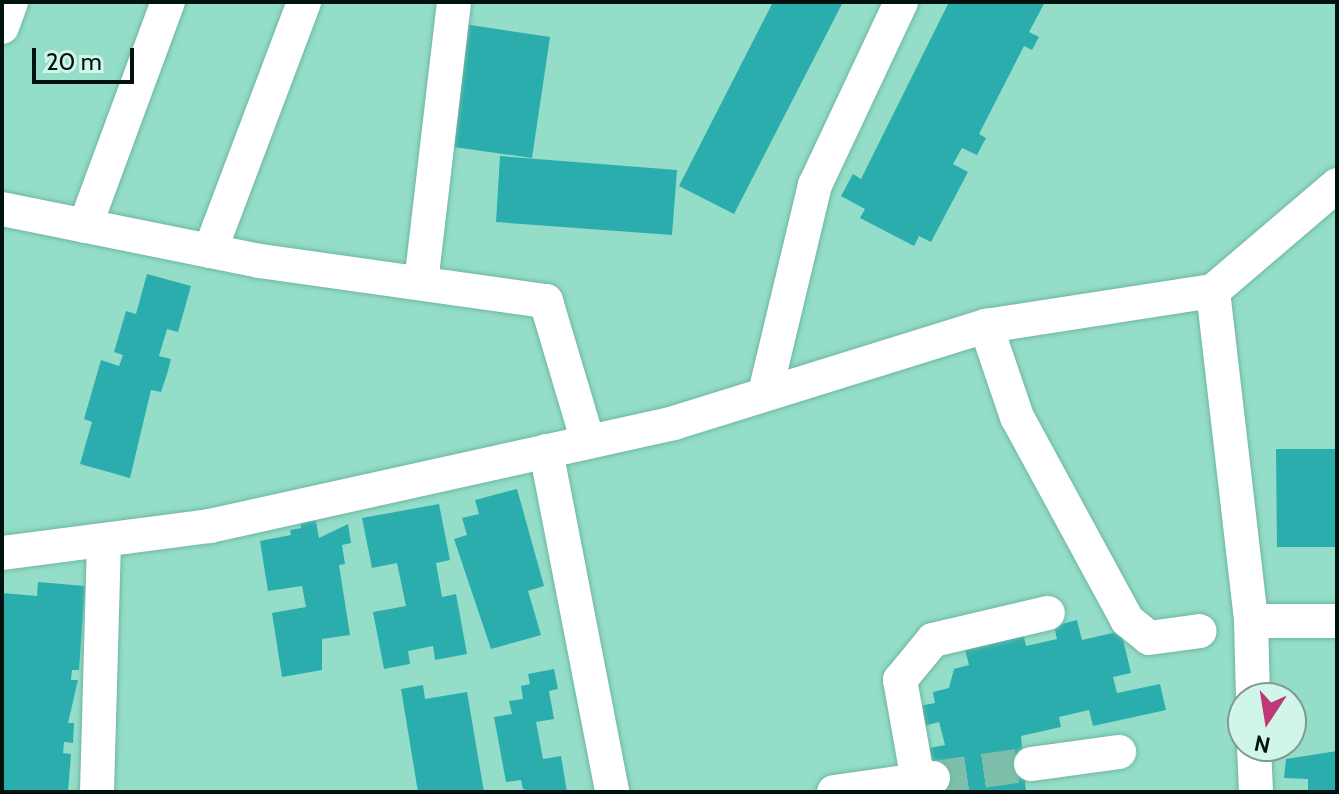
<!DOCTYPE html>
<html>
<head>
<meta charset="utf-8">
<style>
  body { margin:0 }
  #map { position:relative; width:1339px; height:794px; overflow:hidden; background:#94ddc8; font-family:Cabin,sans-serif }
  div>[style] { position:absolute }
  .building>* { inset:0; background:#2cadad }
  .minor-tunnel>* { height:34px; margin-top:-17px; transform-origin:0; background:repeating-linear-gradient(90deg,#7ebfac 0 34px,transparent 0 51px) }
  .roads { filter:drop-shadow(0 0 2px #6eb6a2) drop-shadow(0 0 2px #6eb6a2) }
  .minor>* { height:34px; margin:-17px; padding:0 17px; transform-origin:17px; border-radius:17px; background:#fff }
  span { translate:-50% -50%; white-space:nowrap; text-align:center; line-height:1.15; -webkit-text-stroke:7px #d2f5ea; paint-order:stroke }
  .frame { position:absolute; inset:0; border:4px solid #00130e; pointer-events:none }
  .north { position:absolute; left:1227px; top:682px; width:80px; height:80px; box-sizing:border-box; background:#d2f5ea; border:2px solid #7e9b92; border-radius:50%; rotate:192deg; font-size:22px; font-weight:700; line-height:32px; text-align:center; color:#00130e }
  .north::after { content:''; display:block; margin:auto; width:28px; height:36px; background:#be387a; clip-path:polygon(50% 0,100% 100%,50% 72%,0 100%) }
  .scale { position:absolute; left:32px; top:48px; width:102px; height:36px; box-sizing:border-box; border:4px solid #00130e; border-top:0; padding-left:10px; font-size:24px; line-height:28px; white-space:nowrap; color:#00130e; -webkit-text-stroke:6px #d2f5ea; paint-order:stroke }
</style>
</head>
<body>
<div id="map">
  <div class="building">
    <div style="clip-path:polygon(773px 2px,843px 2px,734px 214px,679px 186px)"></div>
    <div style="clip-path:polygon(949px 2px,1045px 2px,1029px 32px,1039px 37px,1032px 50px,1024px 46px,979px 134px,986px 138px,977px 155px,962px 148px,953px 164px,968px 172px,931px 242px,919px 236px,914px 246px,860px 218px,865px 209px,841px 196px,853px 174px,861px 179px)"></div>
    <div style="clip-path:polygon(464px 24px,550px 37px,532px 158px,447px 146px)"></div>
    <div style="clip-path:polygon(500px 156px,677px 170px,672px 235px,496px 222px)"></div>
    <div style="clip-path:polygon(147px 274px,191px 286px,178px 332px,167px 329px,159px 356px,171px 359px,167px 374px,161px 392px,151px 390px,130px 478px,80px 464px,92px 422px,84px 419px,101px 360px,119px 366px,123px 355px,114px 352px,126px 311px,136px 314px)"></div>
    <div style="clip-path:polygon(1276px 449px,1337px 449px,1337px 547px,1277px 547px)"></div>
    <div style="clip-path:polygon(517px 489px,544px 586px,528px 591px,541px 635px,491px 649px,454px 539px,467px 535px,462px 518px,479px 514px,475px 500px)"></div>
    <div style="clip-path:polygon(439px 504px,450px 560px,436px 563px,442px 597px,456px 594px,467px 654px,435px 660px,433px 646px,408px 651px,410px 664px,384px 669px,373px 612px,406px 606px,397px 563px,372px 568px,362px 518px)"></div>
    <div style="clip-path:polygon(315px 516px,319px 538px,348px 524px,351px 543px,342px 545px,345px 564px,339px 565px,350px 635px,322px 639px,322px 670px,282px 677px,272px 613px,306px 607px,302px 586px,268px 591px,260px 541px,291px 535px,290px 530px,301px 528px,300px 519px)"></div>
    <div style="clip-path:polygon(38px 582px,85px 586px,79px 670px,72px 670px,71px 680px,78px 680px,68px 723px,74px 723px,73px 743px,64px 742px,63px 753px,71px 754px,68px 792px,2px 792px,2px 593px,37px 596px)"></div>
    <div style="clip-path:polygon(1077px 620px,1082px 640px,1121px 631px,1131px 673px,1113px 677px,1117px 693px,1160px 684px,1166px 710px,1093px 726px,1089px 710px,1059px 717px,1061px 727px,1021px 736px,1026px 792px,946px 792px,941px 767px,929px 769px,925px 749px,945px 745px,939px 722px,920px 727px,915px 707px,935px 703px,933px 692px,949px 688px,954px 669px,969px 665px,964px 646px,1023px 632px,1026px 646px,1057px 639px,1054px 626px)"></div>
    <div style="clip-path:polygon(554px 669px,558px 689px,549px 691px,554px 719px,536px 722px,543px 759px,561px 756px,567px 792px,534px 792px,523px 789px,521px 780px,506px 782px,494px 717px,512px 714px,509px 701px,523px 699px,521px 686px,530px 684px,528px 674px)"></div>
    <div style="clip-path:polygon(423px 685px,425px 699px,467px 692px,484px 792px,418px 792px,401px 689px)"></div>
    <div style="clip-path:polygon(1337px 751px,1337px 792px,1308px 792px,1308px 779px,1284px 778px,1286px 759px)"></div>
  </div>
  <div class="minor-tunnel">
    <div style="left:933px;top:778px;width:99px;rotate:-8.1deg"></div>
  </div>
  <div class="roads">
    <div class="minor">
      <div style="left:2px;top:27px;width:27px;rotate:-70deg"></div>
      <div style="left:2px;top:209px;width:263px;rotate:11.4deg"></div>
      <div style="left:260px;top:261px;width:289px;rotate:8deg"></div>
      <div style="left:546px;top:301px;width:147px;rotate:73.4deg"></div>
      <div style="left:85px;top:226px;width:239px;rotate:-69.7deg"></div>
      <div style="left:210px;top:251px;width:266px;rotate:-69.3deg"></div>
      <div style="left:421px;top:283px;width:283px;rotate:-83.3deg"></div>
      <div style="left:1213px;top:291px;width:332px;rotate:83.4deg"></div>
      <div style="left:1251px;top:621px;width:77px;rotate:88.5deg"></div>
      <div style="left:986px;top:326px;width:96px;rotate:71.2deg"></div>
      <div style="left:1017px;top:417px;width:231px;rotate:61.5deg"></div>
      <div style="left:1127px;top:620px;width:28px;rotate:39deg"></div>
      <div style="left:1149px;top:638px;width:51px;rotate:-7.8deg"></div>
      <div style="left:765px;top:393px;width:214px;rotate:-76.5deg"></div>
      <div style="left:815px;top:185px;width:202px;rotate:-64.8deg"></div>
      <div style="left:546px;top:451px;width:347px;rotate:79deg"></div>
      <div style="left:2px;top:553px;width:210px;rotate:-7.4deg"></div>
      <div style="left:210px;top:526px;width:475px;rotate:-12.5deg"></div>
      <div style="left:674px;top:423px;width:327px;rotate:-17.3deg"></div>
      <div style="left:986px;top:326px;width:230px;rotate:-8.8deg"></div>
      <div style="left:1213px;top:291px;width:163px;rotate:-40.5deg"></div>
      <div style="left:1251px;top:621px;width:86px"></div>
      <div style="left:1254px;top:746px;width:46px;rotate:87.5deg"></div>
      <div style="left:1031px;top:764px;width:89px;rotate:-7.8deg"></div>
      <div style="left:97px;top:792px;width:252px;rotate:-88.4deg"></div>
      <div style="left:834px;top:792px;width:100px;rotate:-8deg"></div>
      <div style="left:920px;top:792px;width:114px;rotate:-100.1deg"></div>
      <div style="left:900px;top:680px;width:52px;rotate:-50.5deg"></div>
      <div style="left:933px;top:640px;width:118px;rotate:-13.2deg"></div>
    </div>
  </div>
  <div class="frame"></div>
  <div class="north">N</div>
  <div class="scale">20 m</div>
</div>
</body>
</html>
